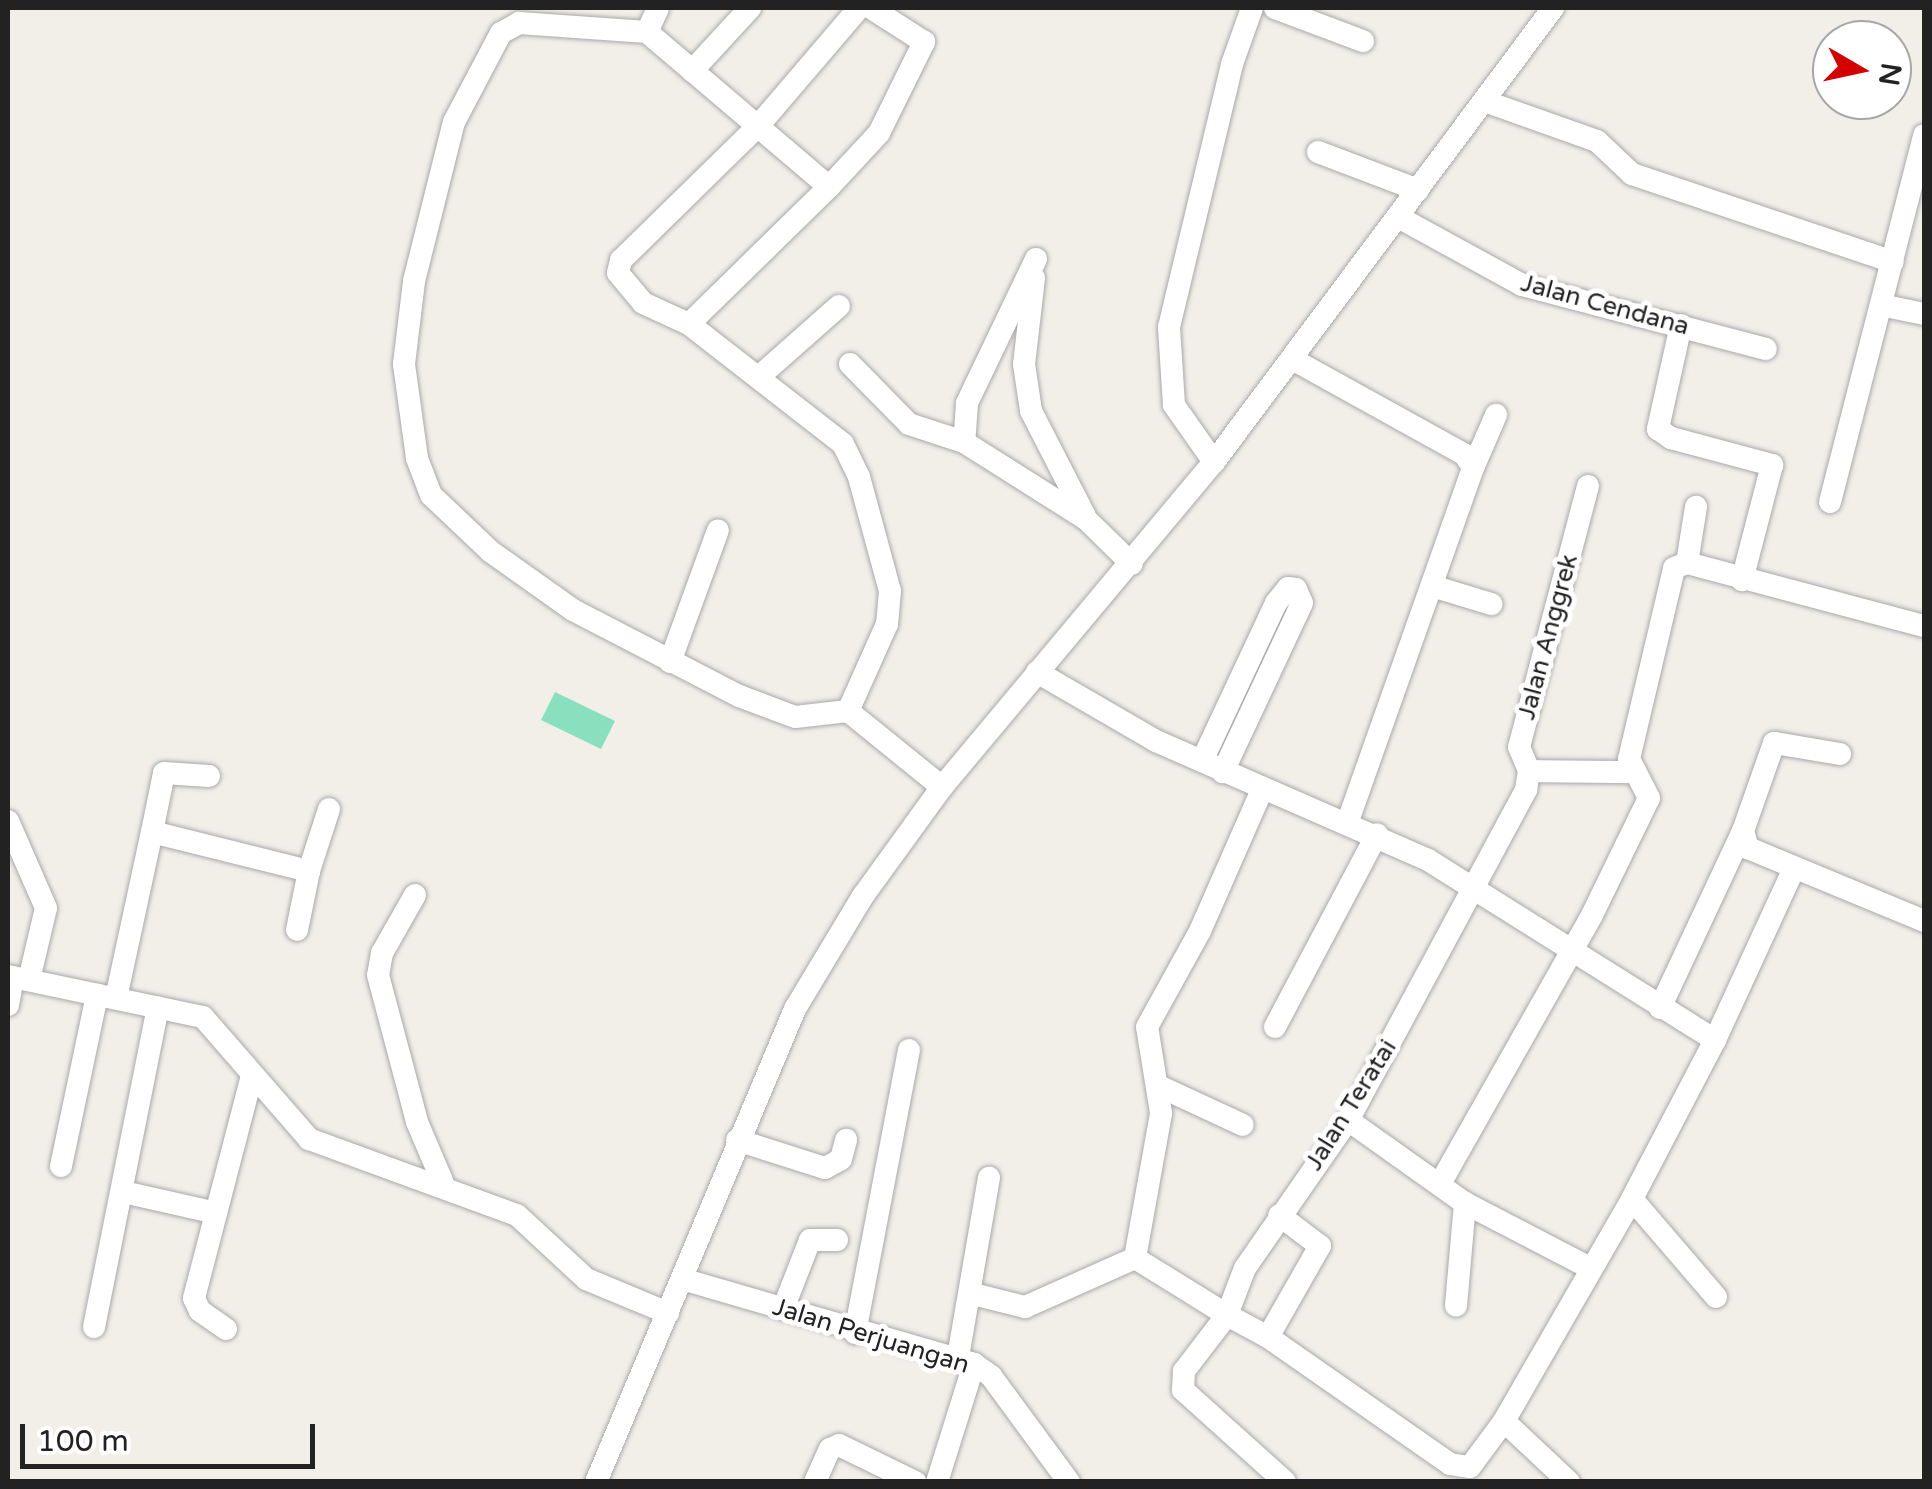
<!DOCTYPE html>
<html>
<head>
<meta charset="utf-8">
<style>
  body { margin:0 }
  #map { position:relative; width:1932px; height:1489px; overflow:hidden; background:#f2efe9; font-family:"Varela Round",sans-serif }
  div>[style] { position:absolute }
  .pitch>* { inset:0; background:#88e0be }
  .roads { filter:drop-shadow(0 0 2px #a9a9a9) drop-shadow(0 0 2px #a9a9a9) }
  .minor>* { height:22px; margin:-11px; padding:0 11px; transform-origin:11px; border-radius:11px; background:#fff }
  span { translate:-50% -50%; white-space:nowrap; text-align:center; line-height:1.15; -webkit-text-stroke:10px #fff; paint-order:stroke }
  .street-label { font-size:25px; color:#222 }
  .frame { position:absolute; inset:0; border:10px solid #222; pointer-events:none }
  .north { position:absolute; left:1812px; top:20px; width:100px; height:100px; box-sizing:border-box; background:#fff; border:2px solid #a7a7a7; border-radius:50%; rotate:99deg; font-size:28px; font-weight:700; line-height:40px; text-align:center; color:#222 }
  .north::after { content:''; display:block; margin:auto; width:35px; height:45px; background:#d40000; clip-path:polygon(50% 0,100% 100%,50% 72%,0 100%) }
  .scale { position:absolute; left:20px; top:1424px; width:295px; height:45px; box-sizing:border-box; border:5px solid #222; border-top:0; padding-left:12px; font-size:30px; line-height:35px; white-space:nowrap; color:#222; -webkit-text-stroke:8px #fff; paint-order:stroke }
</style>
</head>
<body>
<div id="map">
  <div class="pitch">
    <div style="clip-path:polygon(555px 692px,615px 721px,601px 749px,541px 720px)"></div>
  </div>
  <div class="roads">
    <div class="minor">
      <div style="left:859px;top:8px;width:154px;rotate:130.5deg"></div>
      <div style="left:759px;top:125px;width:193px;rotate:135.6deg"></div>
      <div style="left:621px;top:260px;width:13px;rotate:103deg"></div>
      <div style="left:618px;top:273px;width:39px;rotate:50deg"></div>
      <div style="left:643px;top:303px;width:51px;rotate:24.5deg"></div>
      <div style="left:689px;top:324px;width:195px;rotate:37.9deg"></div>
      <div style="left:843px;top:444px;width:37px;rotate:64deg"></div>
      <div style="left:859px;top:477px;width:118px;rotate:74.8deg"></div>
      <div style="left:890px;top:591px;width:33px;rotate:95deg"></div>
      <div style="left:887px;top:624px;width:95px;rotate:114.1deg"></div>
      <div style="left:848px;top:711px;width:121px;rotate:39deg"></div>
      <div style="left:1275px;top:8px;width:94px;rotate:20.6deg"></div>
      <div style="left:647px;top:32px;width:26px;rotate:-65deg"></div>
      <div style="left:692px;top:71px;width:86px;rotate:-47.4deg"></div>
      <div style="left:1487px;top:102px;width:117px;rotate:19.5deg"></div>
      <div style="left:1597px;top:141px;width:48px;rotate:43.3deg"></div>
      <div style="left:1632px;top:174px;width:275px;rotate:18.6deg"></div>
      <div style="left:1318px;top:152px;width:107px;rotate:20.8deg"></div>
      <div style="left:1398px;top:217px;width:141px;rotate:28.7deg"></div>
      <div style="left:1522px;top:285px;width:252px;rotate:14.7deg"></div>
      <div style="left:1036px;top:259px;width:160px;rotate:115.6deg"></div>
      <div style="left:967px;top:403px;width:39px;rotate:94deg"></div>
      <div style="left:964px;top:442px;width:144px;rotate:32.3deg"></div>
      <div style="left:1086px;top:519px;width:64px;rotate:44.4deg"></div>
      <div style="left:1034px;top:278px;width:87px;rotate:96.6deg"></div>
      <div style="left:1024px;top:364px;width:48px;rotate:81.5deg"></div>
      <div style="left:1031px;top:411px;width:118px;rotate:62.8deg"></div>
      <div style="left:1881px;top:305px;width:44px;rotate:11.8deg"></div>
      <div style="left:689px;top:324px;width:196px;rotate:-44.4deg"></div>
      <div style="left:1681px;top:325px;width:107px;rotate:102.5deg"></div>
      <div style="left:1658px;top:429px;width:16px;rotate:35deg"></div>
      <div style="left:1671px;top:438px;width:105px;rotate:15deg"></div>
      <div style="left:1772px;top:465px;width:119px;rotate:104.6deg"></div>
      <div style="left:1292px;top:359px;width:198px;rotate:29deg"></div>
      <div style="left:1465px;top:455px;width:15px;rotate:58deg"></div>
      <div style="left:1473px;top:468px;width:374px;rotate:109.5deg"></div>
      <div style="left:850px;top:364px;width:84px;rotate:45.5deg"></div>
      <div style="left:909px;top:424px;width:58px;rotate:18.1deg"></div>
      <div style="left:761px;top:375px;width:104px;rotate:-41.5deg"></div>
      <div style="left:1214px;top:462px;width:70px;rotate:-125.1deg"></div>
      <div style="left:1174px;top:405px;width:78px;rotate:-93.7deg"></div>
      <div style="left:1169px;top:327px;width:270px;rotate:-76.5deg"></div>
      <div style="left:1232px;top:64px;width:59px;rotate:-70.3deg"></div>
      <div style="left:1473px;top:468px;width:58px;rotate:-66.5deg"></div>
      <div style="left:1588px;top:486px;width:270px;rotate:104.8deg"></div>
      <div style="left:1519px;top:747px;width:26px;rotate:67deg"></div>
      <div style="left:1529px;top:771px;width:19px;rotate:99deg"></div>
      <div style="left:1526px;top:790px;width:375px;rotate:118.3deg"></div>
      <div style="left:1348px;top:1120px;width:180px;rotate:124.8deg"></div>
      <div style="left:1245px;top:1268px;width:50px;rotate:111deg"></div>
      <div style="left:1227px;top:1315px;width:47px;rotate:28.2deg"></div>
      <div style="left:1268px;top:1337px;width:222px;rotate:34.9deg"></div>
      <div style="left:1450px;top:1464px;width:20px;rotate:9deg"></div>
      <div style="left:1470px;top:1467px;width:57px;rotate:-53.5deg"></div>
      <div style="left:1504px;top:1421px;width:256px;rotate:-60deg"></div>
      <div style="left:1830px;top:502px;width:379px;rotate:-75.6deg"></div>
      <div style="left:1687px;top:563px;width:57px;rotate:-80.9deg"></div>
      <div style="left:1435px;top:587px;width:59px;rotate:16.9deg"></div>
      <div style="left:670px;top:662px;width:140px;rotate:-70deg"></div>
      <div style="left:1037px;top:672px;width:138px;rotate:30.1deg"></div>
      <div style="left:1156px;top:741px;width:297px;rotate:23.6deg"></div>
      <div style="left:1428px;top:860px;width:339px;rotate:32.1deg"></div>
      <div style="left:1715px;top:1040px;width:179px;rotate:117.6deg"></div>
      <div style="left:1632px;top:1199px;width:129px;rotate:49.4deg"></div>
      <div style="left:848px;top:711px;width:53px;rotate:173.5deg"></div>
      <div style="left:795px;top:717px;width:60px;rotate:-159.4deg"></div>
      <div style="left:739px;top:696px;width:187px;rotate:-152.6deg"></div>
      <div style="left:573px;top:610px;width:102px;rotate:-144.6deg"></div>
      <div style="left:490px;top:551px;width:81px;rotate:-136.5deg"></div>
      <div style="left:431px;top:495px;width:40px;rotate:-111deg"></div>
      <div style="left:417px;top:458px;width:95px;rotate:-97.9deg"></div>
      <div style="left:404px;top:364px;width:84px;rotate:-83.1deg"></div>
      <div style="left:414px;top:281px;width:164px;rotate:-75.9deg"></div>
      <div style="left:454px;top:122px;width:101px;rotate:-62.2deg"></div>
      <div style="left:501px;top:33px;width:21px;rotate:-29deg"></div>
      <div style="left:519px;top:23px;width:128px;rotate:4deg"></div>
      <div style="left:647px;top:32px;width:239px;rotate:40.4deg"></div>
      <div style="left:829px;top:187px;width:74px;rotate:-47.2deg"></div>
      <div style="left:879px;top:133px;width:102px;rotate:-63.7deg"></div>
      <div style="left:924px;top:42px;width:63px;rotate:-147.3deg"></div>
      <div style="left:1840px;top:754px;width:67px;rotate:-170.5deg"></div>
      <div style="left:1774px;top:743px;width:93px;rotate:109.4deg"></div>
      <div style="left:1743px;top:831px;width:18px;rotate:74deg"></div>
      <div style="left:1748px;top:848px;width:191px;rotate:22.5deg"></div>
      <div style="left:1202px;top:761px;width:174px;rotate:-64.9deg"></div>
      <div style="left:1276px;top:603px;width:19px;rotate:-51deg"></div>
      <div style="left:1288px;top:588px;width:8px;rotate:7deg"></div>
      <div style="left:1296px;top:589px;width:15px;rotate:67deg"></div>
      <div style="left:1302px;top:603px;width:187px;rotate:115.1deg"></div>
      <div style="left:1529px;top:771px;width:101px;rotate:0.6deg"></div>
      <div style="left:8px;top:821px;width:95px;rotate:66.4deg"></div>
      <div style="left:46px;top:908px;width:74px;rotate:103.3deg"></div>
      <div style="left:152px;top:832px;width:60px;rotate:-78.5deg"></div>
      <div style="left:164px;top:773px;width:45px;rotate:3.8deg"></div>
      <div style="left:309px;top:871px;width:65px;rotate:-72.1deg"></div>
      <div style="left:415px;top:895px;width:67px;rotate:119.6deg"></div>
      <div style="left:382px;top:953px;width:22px;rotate:100deg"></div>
      <div style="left:378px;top:975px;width:152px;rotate:75.1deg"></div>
      <div style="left:417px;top:1122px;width:66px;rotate:66.9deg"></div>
      <div style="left:8px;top:976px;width:199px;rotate:11.9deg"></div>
      <div style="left:203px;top:1017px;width:162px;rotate:49deg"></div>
      <div style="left:309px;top:1139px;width:221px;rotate:20.1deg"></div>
      <div style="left:517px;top:1215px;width:94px;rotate:42.8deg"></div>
      <div style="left:586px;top:1279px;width:89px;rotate:22.5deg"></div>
      <div style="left:116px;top:998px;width:170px;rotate:-77.8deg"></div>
      <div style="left:152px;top:832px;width:162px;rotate:14deg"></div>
      <div style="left:309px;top:871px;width:60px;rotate:101.5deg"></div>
      <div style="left:8px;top:1005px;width:28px;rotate:-80deg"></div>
      <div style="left:1660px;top:1008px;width:195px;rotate:-64.9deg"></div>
      <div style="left:1275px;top:1027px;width:218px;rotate:-62.1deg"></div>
      <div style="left:1715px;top:1040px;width:189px;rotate:-65.3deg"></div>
      <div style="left:1161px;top:1087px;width:90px;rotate:24.9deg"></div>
      <div style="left:1348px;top:1120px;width:143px;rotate:35.4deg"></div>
      <div style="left:1465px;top:1203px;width:103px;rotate:95deg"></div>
      <div style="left:737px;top:1140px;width:92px;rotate:17.7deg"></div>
      <div style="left:825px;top:1168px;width:18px;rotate:-29deg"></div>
      <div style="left:841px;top:1159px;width:20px;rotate:-75deg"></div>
      <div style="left:61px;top:1166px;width:175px;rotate:-78.1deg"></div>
      <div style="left:1441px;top:1182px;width:307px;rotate:-60.5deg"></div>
      <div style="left:1592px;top:915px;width:130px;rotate:-64deg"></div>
      <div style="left:1649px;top:798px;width:44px;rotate:-117.1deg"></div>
      <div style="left:1629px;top:759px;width:196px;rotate:-76.7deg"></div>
      <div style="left:1674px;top:568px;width:14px;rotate:-21deg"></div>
      <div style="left:1687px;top:563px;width:245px;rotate:14.9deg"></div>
      <div style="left:123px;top:1192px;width:95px;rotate:12.7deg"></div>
      <div style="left:1465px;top:1203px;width:141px;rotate:27.5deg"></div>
      <div style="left:1135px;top:1258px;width:108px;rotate:31.8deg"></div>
      <div style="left:1227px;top:1315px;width:71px;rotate:127.5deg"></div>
      <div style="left:1184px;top:1371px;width:19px;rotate:93deg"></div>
      <div style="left:1183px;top:1390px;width:137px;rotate:42deg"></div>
      <div style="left:682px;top:1279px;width:304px;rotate:16.2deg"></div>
      <div style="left:974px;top:1364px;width:21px;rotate:35deg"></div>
      <div style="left:991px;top:1376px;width:132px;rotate:53.7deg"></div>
      <div style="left:973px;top:1294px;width:54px;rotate:14deg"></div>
      <div style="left:1025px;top:1307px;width:120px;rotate:-24deg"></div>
      <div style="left:1135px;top:1258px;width:147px;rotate:-79.8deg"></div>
      <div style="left:1161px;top:1113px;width:87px;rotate:-99.2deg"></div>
      <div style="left:1147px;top:1027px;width:110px;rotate:-61.1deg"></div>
      <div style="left:1200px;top:931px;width:154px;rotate:-66.3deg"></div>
      <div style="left:783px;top:1309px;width:74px;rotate:-68.6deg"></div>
      <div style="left:810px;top:1240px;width:27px"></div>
      <div style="left:94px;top:1327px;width:326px;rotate:-78.7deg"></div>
      <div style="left:226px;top:1329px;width:32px;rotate:-145deg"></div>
      <div style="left:200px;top:1311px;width:14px;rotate:-115deg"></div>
      <div style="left:194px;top:1298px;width:230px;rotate:-75.4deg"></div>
      <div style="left:855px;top:1333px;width:288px;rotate:-79.2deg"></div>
      <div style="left:1268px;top:1337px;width:105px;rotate:-60.3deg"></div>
      <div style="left:1320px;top:1246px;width:51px;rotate:-142.9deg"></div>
      <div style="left:958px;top:1357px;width:182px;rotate:-80.2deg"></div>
      <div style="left:1504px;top:1421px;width:89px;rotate:43.2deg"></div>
      <div style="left:596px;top:1482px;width:513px;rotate:-67.18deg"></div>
      <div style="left:795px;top:1009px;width:132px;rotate:-59deg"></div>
      <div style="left:863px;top:896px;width:135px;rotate:-54.1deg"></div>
      <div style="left:942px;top:787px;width:424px;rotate:-50.1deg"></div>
      <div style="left:1214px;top:462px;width:567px;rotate:-53.25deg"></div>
      <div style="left:815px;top:1482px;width:36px;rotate:-66deg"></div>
      <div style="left:830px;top:1449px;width:10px;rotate:-24deg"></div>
      <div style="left:839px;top:1445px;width:85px;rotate:26deg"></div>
      <div style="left:937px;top:1482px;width:124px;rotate:-72.6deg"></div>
    </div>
  </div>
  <div class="street-label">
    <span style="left:1605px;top:305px;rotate:15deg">Jalan Cendana</span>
    <span style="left:1548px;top:637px;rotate:-75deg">Jalan Anggrek</span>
    <span style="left:1351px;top:1105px;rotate:-58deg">Jalan Teratai</span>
    <span style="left:871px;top:1336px;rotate:17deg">Jalan Perjuangan</span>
  </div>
  <div class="frame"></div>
  <div class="north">N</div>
  <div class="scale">100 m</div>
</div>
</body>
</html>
